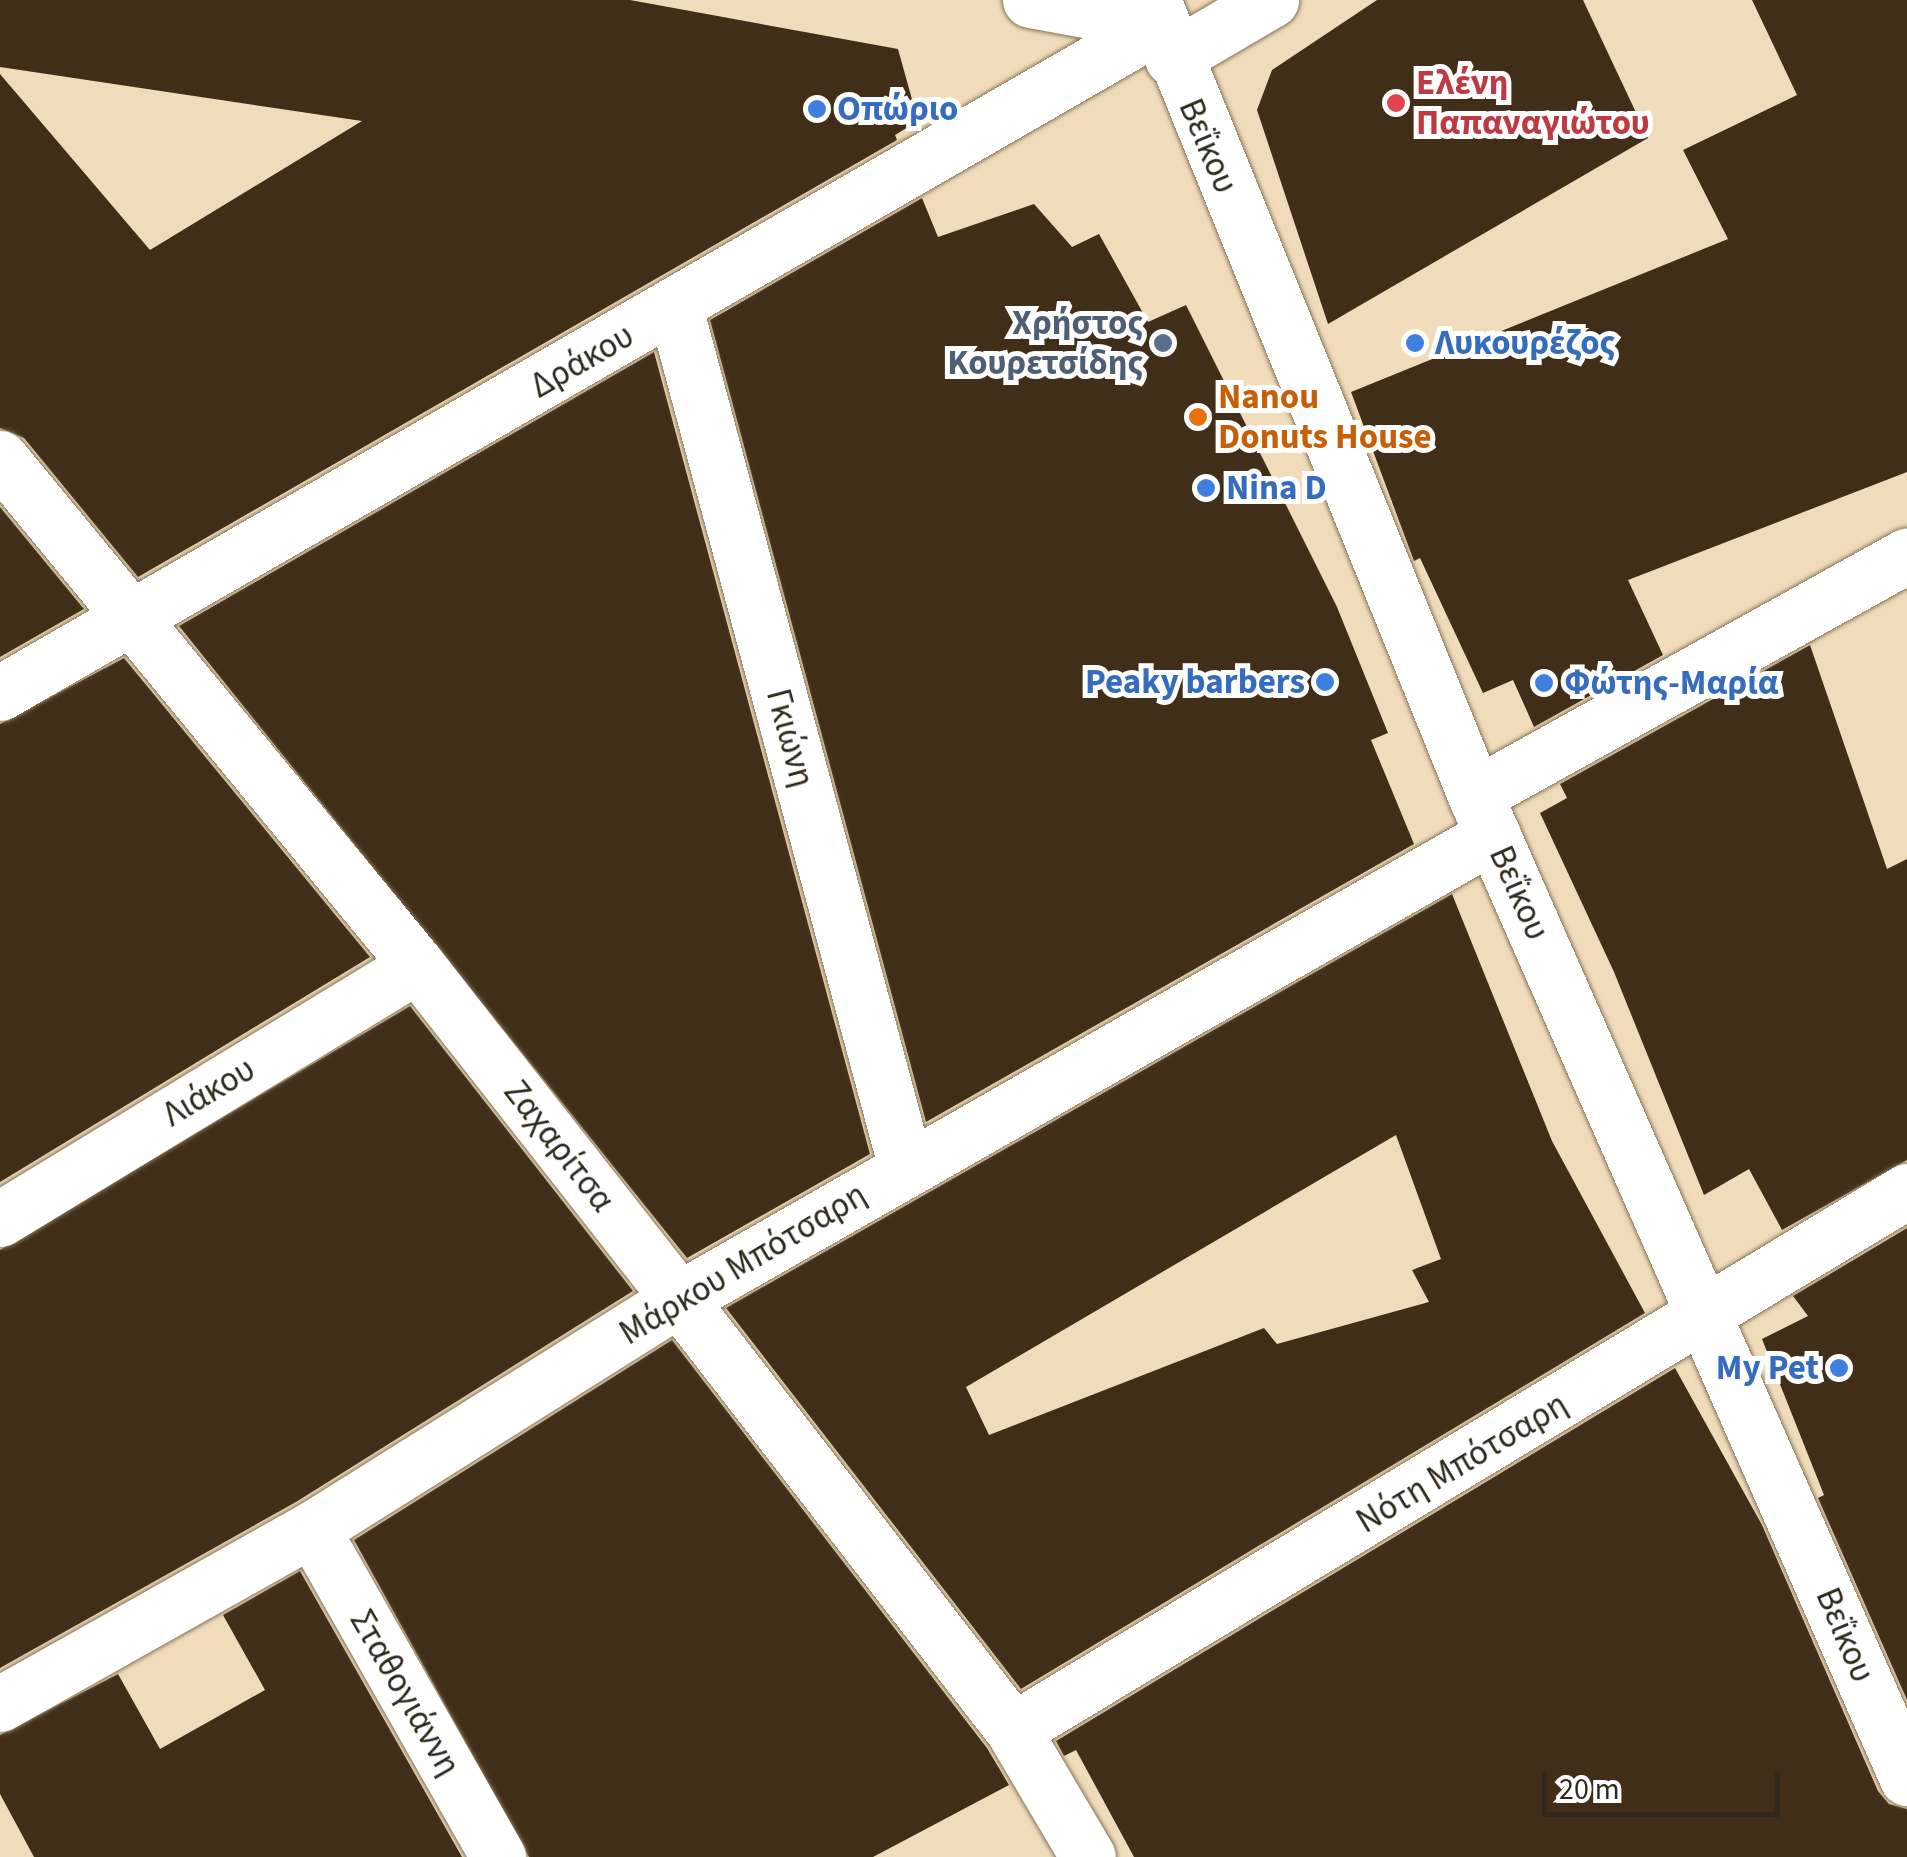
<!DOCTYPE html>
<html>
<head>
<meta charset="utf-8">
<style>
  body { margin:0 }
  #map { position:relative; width:1907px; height:1857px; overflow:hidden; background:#f0dcbb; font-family:"Source Sans 3",sans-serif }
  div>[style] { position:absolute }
  .building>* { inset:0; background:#412e19 }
  .roads { filter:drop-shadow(0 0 2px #867456) drop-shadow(0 0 2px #867456) }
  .street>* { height:55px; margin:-27.5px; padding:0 27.5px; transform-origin:27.5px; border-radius:27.5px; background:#fff }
  .secondary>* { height:55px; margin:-27.5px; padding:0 27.5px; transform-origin:27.5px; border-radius:27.5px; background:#fff }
  .dots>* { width:28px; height:28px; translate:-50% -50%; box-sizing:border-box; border:5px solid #fff; border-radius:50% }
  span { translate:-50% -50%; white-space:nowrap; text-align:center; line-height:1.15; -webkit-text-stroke:10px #fff; paint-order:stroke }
  .health-label { font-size:35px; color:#be3a42; font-weight:700 }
  .left { translate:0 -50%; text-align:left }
  .shop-label { font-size:35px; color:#366cbe; font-weight:700 }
  .right { translate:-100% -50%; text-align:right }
  .street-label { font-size:35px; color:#2f281b }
  .service-label { font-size:35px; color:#4e5e75; font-weight:700 }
  .food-label { font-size:35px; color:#c56008; font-weight:700 }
  .scale { position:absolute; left:1542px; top:1772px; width:238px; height:45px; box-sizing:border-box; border:5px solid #2f281b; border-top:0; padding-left:12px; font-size:30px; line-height:35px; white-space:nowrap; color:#2f281b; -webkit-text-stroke:8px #fff; paint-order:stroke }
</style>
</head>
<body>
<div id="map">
  <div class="building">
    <div style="clip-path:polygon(0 0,630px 0,898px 49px,918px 121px,895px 135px,897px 140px,138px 577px,24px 438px,0 428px,0 74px,150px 250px,362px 121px,0 67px)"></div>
    <div style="clip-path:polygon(1377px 0,1583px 0,1648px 138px,1328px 324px,1257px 110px,1272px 70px)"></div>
    <div style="clip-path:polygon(1752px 0,1907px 0,1907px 472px,1628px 580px,1663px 655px,1534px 727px,1513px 680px,1483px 693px,1420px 558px,1414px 561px,1351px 392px,1728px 239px,1683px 150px,1797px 95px)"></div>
    <div style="clip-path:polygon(922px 198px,938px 237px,1034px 204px,1072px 247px,1099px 234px,1148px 322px,1186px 305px,1337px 607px,1388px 733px,1371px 740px,1414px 844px,926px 1122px,710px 320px)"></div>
    <div style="clip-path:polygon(654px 352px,870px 1154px,687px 1258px,179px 626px)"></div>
    <div style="clip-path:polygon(0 507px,84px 609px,0 657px)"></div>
    <div style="clip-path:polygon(1810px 645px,1887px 869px,1907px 859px,1907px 1160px,1782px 1230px,1749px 1169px,1704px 1195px,1614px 972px,1540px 813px,1567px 798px,1560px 784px)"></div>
    <div style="clip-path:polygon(124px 658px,370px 957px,0 1182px,0 724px)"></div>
    <div style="clip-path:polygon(evenodd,1452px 894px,1552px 1141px,1645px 1313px,1021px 1689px,726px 1308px,1452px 894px,1396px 1135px,1441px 1259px,1412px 1270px,1429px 1302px,1277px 1344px,1264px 1328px,989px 1435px,966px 1387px,1396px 1135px)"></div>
    <div style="clip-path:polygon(410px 1006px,633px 1291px,296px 1502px,0 1668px,0 1250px)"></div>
    <div style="clip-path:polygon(1907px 1228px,1907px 1700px,1818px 1498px,1824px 1495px,1762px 1339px,1808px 1316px,1793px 1296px)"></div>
    <div style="clip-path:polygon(672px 1340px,987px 1748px,1009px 1785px,873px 1857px,529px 1857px,354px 1540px)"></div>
    <div style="clip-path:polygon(1675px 1368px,1762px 1525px,1878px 1791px,1889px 1804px,1907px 1809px,1907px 1857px,1134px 1857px,1076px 1750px,1064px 1756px,1056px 1741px)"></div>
    <div style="clip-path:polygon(300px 1571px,462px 1857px,34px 1857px,0 1794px,0 1735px,118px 1674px,160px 1749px,265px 1690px,223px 1615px)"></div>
  </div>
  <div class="roads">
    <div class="street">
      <div style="left:1030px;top:0;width:133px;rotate:10.4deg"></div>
      <div style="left:1172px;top:58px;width:115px;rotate:-30.4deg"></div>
      <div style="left:675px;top:308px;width:890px;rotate:74.96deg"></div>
      <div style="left:0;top:458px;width:656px;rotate:50.56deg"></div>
      <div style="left:417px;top:965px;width:424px;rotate:51.9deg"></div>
      <div style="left:679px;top:1299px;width:545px;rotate:52.23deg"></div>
      <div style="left:1013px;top:1730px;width:147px;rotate:59.4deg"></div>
      <div style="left:0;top:693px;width:1340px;rotate:-29.95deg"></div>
      <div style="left:1475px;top:795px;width:494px;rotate:-29deg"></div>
      <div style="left:0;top:1219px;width:488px;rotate:-31.3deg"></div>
      <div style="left:312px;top:1529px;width:377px;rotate:60.4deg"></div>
      <div style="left:0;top:1704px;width:358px;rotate:-29.3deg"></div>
      <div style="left:312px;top:1529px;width:433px;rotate:-32.1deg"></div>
      <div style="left:679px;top:1299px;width:937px;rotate:-29.68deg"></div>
      <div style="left:1013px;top:1730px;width:1044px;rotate:-31.09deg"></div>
    </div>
    <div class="secondary">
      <div style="left:1153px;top:0;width:858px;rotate:67.95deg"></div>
      <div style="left:1475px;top:795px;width:1074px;rotate:66.28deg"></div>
    </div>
  </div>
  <div class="dots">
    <div style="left:1396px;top:103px;background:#e0444e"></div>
    <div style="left:817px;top:109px;background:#3f7fe0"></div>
    <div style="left:1163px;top:343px;background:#5c6f8a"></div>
    <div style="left:1415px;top:343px;background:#3f7fe0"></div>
    <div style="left:1198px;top:417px;background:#e8710a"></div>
    <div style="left:1206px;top:488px;background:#3f7fe0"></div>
    <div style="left:1325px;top:682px;background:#3f7fe0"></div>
    <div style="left:1544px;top:683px;background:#3f7fe0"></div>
    <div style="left:1839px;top:1368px;background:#3f7fe0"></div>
  </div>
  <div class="health-label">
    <span class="left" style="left:1416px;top:103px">Ελένη<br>Παπαναγιώτου</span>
  </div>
  <div class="shop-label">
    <span class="left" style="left:837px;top:109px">Οπώριο</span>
    <span class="left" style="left:1435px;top:343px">Λυκουρέζος</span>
    <span class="left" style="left:1226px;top:488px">Nina D</span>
    <span class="right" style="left:1305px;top:682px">Peaky barbers</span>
    <span class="left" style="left:1564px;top:683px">Φώτης-Μαρία</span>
    <span class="right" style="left:1819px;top:1368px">My Pet</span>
  </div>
  <div class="street-label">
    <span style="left:1208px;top:146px;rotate:67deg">Βεΐκου</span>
    <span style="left:582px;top:361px;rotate:-30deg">Δράκου</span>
    <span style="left:790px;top:738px;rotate:75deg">Γκιώνη</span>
    <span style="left:1519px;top:893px;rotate:66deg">Βεΐκου</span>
    <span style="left:209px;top:1092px;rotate:-31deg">Λιάκου</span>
    <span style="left:559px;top:1146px;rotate:52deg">Ζαχαρίτσα</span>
    <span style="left:743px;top:1264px;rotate:-31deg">Μάρκου Μπότσαρη</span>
    <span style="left:1462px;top:1463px;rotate:-31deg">Νότη Μπότσαρη</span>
    <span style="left:1845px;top:1635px;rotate:67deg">Βεΐκου</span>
    <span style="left:405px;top:1693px;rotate:60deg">Σταθογιάννη</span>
  </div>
  <div class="service-label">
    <span class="right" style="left:1143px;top:343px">Χρήστος<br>Κουρετσίδης</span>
  </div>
  <div class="food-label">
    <span class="left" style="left:1218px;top:417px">Nanou<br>Donuts House</span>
  </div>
  <div class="scale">20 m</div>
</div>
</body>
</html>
